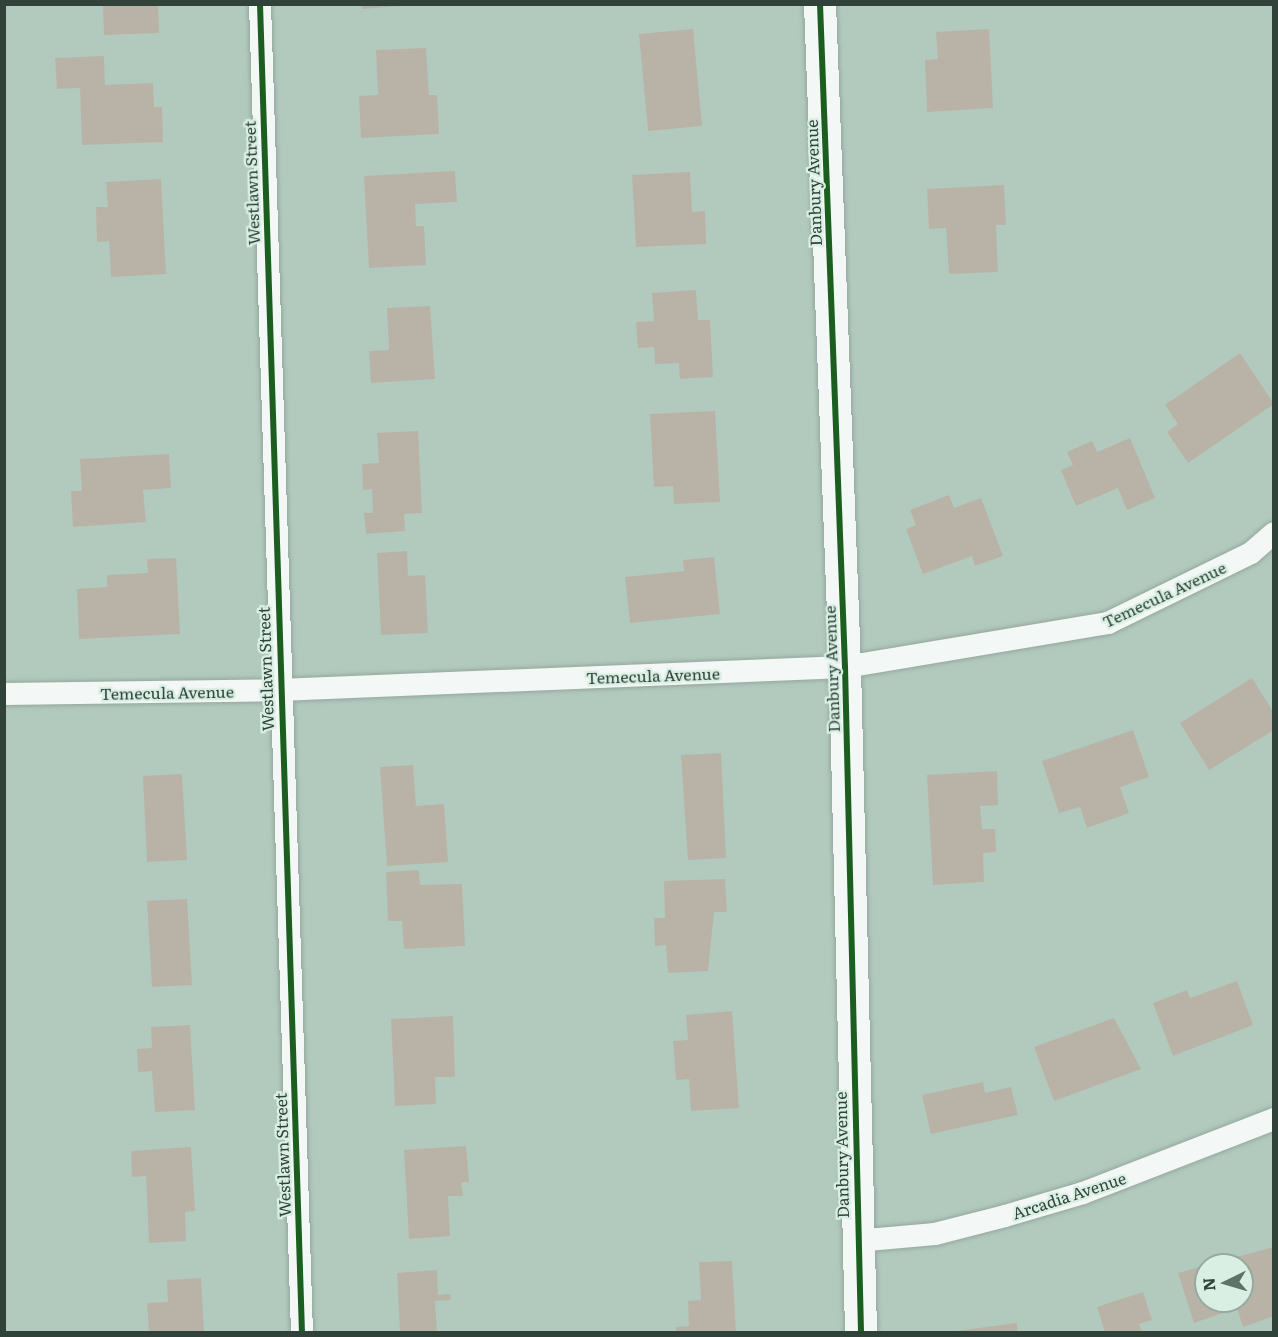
<!DOCTYPE html>
<html>
<head>
<meta charset="utf-8">
<style>
  body { margin:0 }
  #map { position:relative; width:1278px; height:1337px; overflow:hidden; background:#b2cabe; font-family:Literata,serif }
  div>[style] { position:absolute }
  .building>* { inset:0; background:#b9b3a7 }
  .roads { filter:drop-shadow(0 0 2px #95a79e) drop-shadow(0 0 2px #95a79e) }
  .street>* { height:22px; margin:-11px; padding:0 11px; transform-origin:11px; border-radius:11px; background:#f3f7f5 }
  .secondary>* { height:32px; margin:-16px; padding:0 16px; transform-origin:16px; border-radius:16px; background:#f3f7f5 }
  .cycleway>* { height:6px; margin:-3px; padding:0 3px; transform-origin:3px; border-radius:3px; background:#1b5e20 }
  span { translate:-50% -50%; white-space:nowrap; text-align:center; line-height:1.15; -webkit-text-stroke:4.5px #d9efe4; paint-order:stroke }
  .street-label { font-size:16px; color:#304239 }
  .frame { position:absolute; inset:0; border:6px solid #304239; pointer-events:none }
  .north { position:absolute; left:1194px; top:1253px; width:60px; height:60px; box-sizing:border-box; background:#d9efe4; border:2px solid #95aaa0; border-radius:50%; rotate:265deg; font-size:16px; font-weight:700; line-height:24px; text-align:center; color:#304239 }
  .north::after { content:''; display:block; margin:auto; width:21px; height:27px; background:#5e7268; clip-path:polygon(50% 0,100% 100%,50% 72%,0 100%) }
</style>
</head>
<body>
<div id="map">
  <div class="building">
    <div style="clip-path:polygon(103px 4px,158px 4px,159px 33px,104px 35px)"></div>
    <div style="clip-path:polygon(362px 4px,400px 4px,400px 6px,362px 9px)"></div>
    <div style="clip-path:polygon(693px 29px,702px 126px,648px 131px,639px 34px)"></div>
    <div style="clip-path:polygon(989px 29px,993px 108px,927px 112px,925px 60px,938px 59px,936px 32px)"></div>
    <div style="clip-path:polygon(426px 48px,429px 95px,437px 95px,439px 134px,361px 138px,359px 96px,378px 95px,376px 50px)"></div>
    <div style="clip-path:polygon(104px 56px,105px 85px,153px 83px,154px 107px,162px 107px,163px 142px,82px 145px,80px 88px,57px 89px,55px 58px)"></div>
    <div style="clip-path:polygon(455px 171px,457px 202px,415px 204px,416px 226px,424px 226px,426px 265px,369px 268px,364px 176px)"></div>
    <div style="clip-path:polygon(690px 172px,692px 212px,705px 211px,706px 244px,636px 247px,632px 175px)"></div>
    <div style="clip-path:polygon(161px 179px,166px 274px,111px 277px,109px 241px,97px 242px,96px 207px,108px 207px,106px 182px)"></div>
    <div style="clip-path:polygon(1004px 185px,1006px 225px,996px 225px,998px 272px,949px 274px,946px 228px,929px 229px,927px 189px)"></div>
    <div style="clip-path:polygon(696px 290px,698px 320px,710px 320px,713px 377px,680px 379px,679px 363px,655px 364px,654px 347px,638px 348px,636px 322px,654px 321px,652px 293px)"></div>
    <div style="clip-path:polygon(430px 306px,435px 379px,371px 383px,369px 351px,389px 350px,387px 308px)"></div>
    <div style="clip-path:polygon(1240px 353px,1274px 404px,1188px 463px,1167px 432px,1178px 424px,1165px 405px)"></div>
    <div style="clip-path:polygon(715px 411px,720px 502px,674px 504px,673px 486px,654px 487px,650px 414px)"></div>
    <div style="clip-path:polygon(418px 431px,422px 513px,404px 514px,405px 531px,366px 534px,364px 513px,373px 513px,372px 489px,363px 490px,362px 464px,379px 463px,377px 433px)"></div>
    <div style="clip-path:polygon(1130px 438px,1155px 498px,1127px 510px,1118px 488px,1076px 506px,1061px 470px,1073px 465px,1067px 452px,1092px 441px,1097px 452px)"></div>
    <div style="clip-path:polygon(169px 454px,171px 488px,143px 490px,146px 522px,73px 527px,71px 491px,82px 491px,80px 459px)"></div>
    <div style="clip-path:polygon(949px 495px,954px 508px,981px 498px,1003px 556px,975px 566px,972px 556px,923px 574px,906px 529px,916px 525px,910px 510px)"></div>
    <div style="clip-path:polygon(407px 551px,408px 576px,425px 575px,428px 633px,381px 635px,377px 553px)"></div>
    <div style="clip-path:polygon(714px 557px,720px 614px,630px 623px,625px 577px,684px 571px,683px 560px)"></div>
    <div style="clip-path:polygon(176px 558px,180px 634px,79px 639px,77px 589px,107px 587px,107px 575px,148px 573px,147px 559px)"></div>
    <div style="clip-path:polygon(1252px 678px,1274px 713px,1274px 730px,1209px 770px,1180px 723px)"></div>
    <div style="clip-path:polygon(1133px 730px,1149px 777px,1120px 787px,1129px 813px,1087px 828px,1080px 807px,1059px 813px,1042px 761px)"></div>
    <div style="clip-path:polygon(721px 753px,726px 858px,688px 860px,681px 755px)"></div>
    <div style="clip-path:polygon(413px 765px,416px 806px,444px 804px,448px 862px,387px 866px,380px 767px)"></div>
    <div style="clip-path:polygon(997px 771px,998px 805px,980px 806px,982px 829px,995px 829px,996px 852px,983px 853px,984px 882px,933px 885px,927px 775px)"></div>
    <div style="clip-path:polygon(182px 774px,187px 860px,147px 862px,143px 776px)"></div>
    <div style="clip-path:polygon(419px 870px,420px 885px,462px 884px,465px 946px,404px 949px,402px 921px,388px 921px,386px 872px)"></div>
    <div style="clip-path:polygon(725px 879px,727px 912px,714px 912px,708px 971px,668px 973px,666px 945px,655px 946px,654px 918px,665px 918px,664px 881px)"></div>
    <div style="clip-path:polygon(187px 899px,192px 985px,152px 987px,147px 901px)"></div>
    <div style="clip-path:polygon(1237px 981px,1253px 1025px,1173px 1056px,1153px 1003px,1187px 990px,1190px 998px)"></div>
    <div style="clip-path:polygon(732px 1011px,739px 1108px,691px 1111px,689px 1079px,676px 1080px,673px 1041px,688px 1040px,686px 1015px)"></div>
    <div style="clip-path:polygon(453px 1016px,455px 1077px,435px 1077px,436px 1104px,395px 1106px,391px 1019px)"></div>
    <div style="clip-path:polygon(1114px 1018px,1141px 1069px,1054px 1101px,1034px 1047px)"></div>
    <div style="clip-path:polygon(190px 1025px,195px 1110px,155px 1112px,152px 1071px,138px 1072px,137px 1049px,152px 1048px,151px 1027px)"></div>
    <div style="clip-path:polygon(983px 1082px,985px 1093px,1011px 1087px,1018px 1115px,931px 1134px,922px 1095px)"></div>
    <div style="clip-path:polygon(466px 1146px,469px 1182px,461px 1182px,463px 1196px,448px 1196px,450px 1236px,409px 1239px,404px 1150px)"></div>
    <div style="clip-path:polygon(191px 1147px,195px 1211px,185px 1212px,186px 1241px,149px 1243px,146px 1176px,132px 1177px,131px 1151px)"></div>
    <div style="clip-path:polygon(evenodd,1274px 1247px,1274px 1316px,1243px 1327px,1237px 1308px,1194px 1323px,1178px 1273px,1274px 1247px,1206px 1265px,1242px 1265px,1242px 1301px,1206px 1301px,1206px 1265px)"></div>
    <div style="clip-path:polygon(732px 1261px,736px 1332px,676px 1332px,676px 1327px,689px 1326px,688px 1301px,701px 1300px,699px 1262px)"></div>
    <div style="clip-path:polygon(437px 1270px,438px 1295px,450px 1294px,451px 1300px,435px 1301px,437px 1332px,400px 1332px,397px 1273px)"></div>
    <div style="clip-path:polygon(201px 1278px,204px 1332px,149px 1332px,147px 1303px,168px 1302px,167px 1280px)"></div>
    <div style="clip-path:polygon(1143px 1292px,1152px 1320px,1139px 1324px,1142px 1332px,1105px 1332px,1097px 1307px)"></div>
    <div style="clip-path:polygon(1017px 1323px,1018px 1332px,956px 1332px,956px 1331px)"></div>
  </div>
  <div class="roads">
    <div class="street">
      <div style="left:260px;top:4px;width:1329px;rotate:88.19deg"></div>
      <div style="left:4px;top:694px;width:275px;rotate:-0.8deg"></div>
      <div style="left:279px;top:690px;width:566px;rotate:-2.33deg"></div>
      <div style="left:845px;top:667px;width:267px;rotate:-9.5deg"></div>
      <div style="left:1108px;top:623px;width:159px;rotate:-26.1deg"></div>
      <div style="left:1251px;top:553px;width:30px;rotate:-41deg"></div>
      <div style="left:856px;top:1241px;width:79px;rotate:-5.1deg"></div>
      <div style="left:935px;top:1234px;width:72px;rotate:-14.4deg"></div>
      <div style="left:1005px;top:1216px;width:81px;rotate:-16.4deg"></div>
      <div style="left:1083px;top:1193px;width:205px;rotate:-21.2deg"></div>
    </div>
    <div class="secondary">
      <div style="left:820px;top:4px;width:663px;rotate:87.84deg"></div>
      <div style="left:845px;top:667px;width:665px;rotate:88.62deg"></div>
    </div>
  </div>
  <div class="cycleway">
    <div style="left:260px;top:4px;width:1329px;rotate:88.19deg"></div>
    <div style="left:820px;top:4px;width:663px;rotate:87.84deg"></div>
    <div style="left:845px;top:667px;width:665px;rotate:88.62deg"></div>
  </div>
  <div class="street-label">
    <span style="left:251px;top:183px;rotate:-92deg">Westlawn Street</span>
    <span style="left:813px;top:183px;rotate:-92deg">Danbury Avenue</span>
    <span style="left:1164px;top:594px;rotate:-25deg">Temecula Avenue</span>
    <span style="left:265px;top:669px;rotate:-92deg">Westlawn Street</span>
    <span style="left:831px;top:669px;rotate:-92deg">Danbury Avenue</span>
    <span style="left:653px;top:675px;rotate:-2deg">Temecula Avenue</span>
    <span style="left:167px;top:692px;rotate:-1deg">Temecula Avenue</span>
    <span style="left:282px;top:1155px;rotate:-92deg">Westlawn Street</span>
    <span style="left:841px;top:1155px;rotate:-91deg">Danbury Avenue</span>
    <span style="left:1069px;top:1195px;rotate:-18deg">Arcadia Avenue</span>
  </div>
  <div class="frame"></div>
  <div class="north">N</div>
</div>
</body>
</html>
